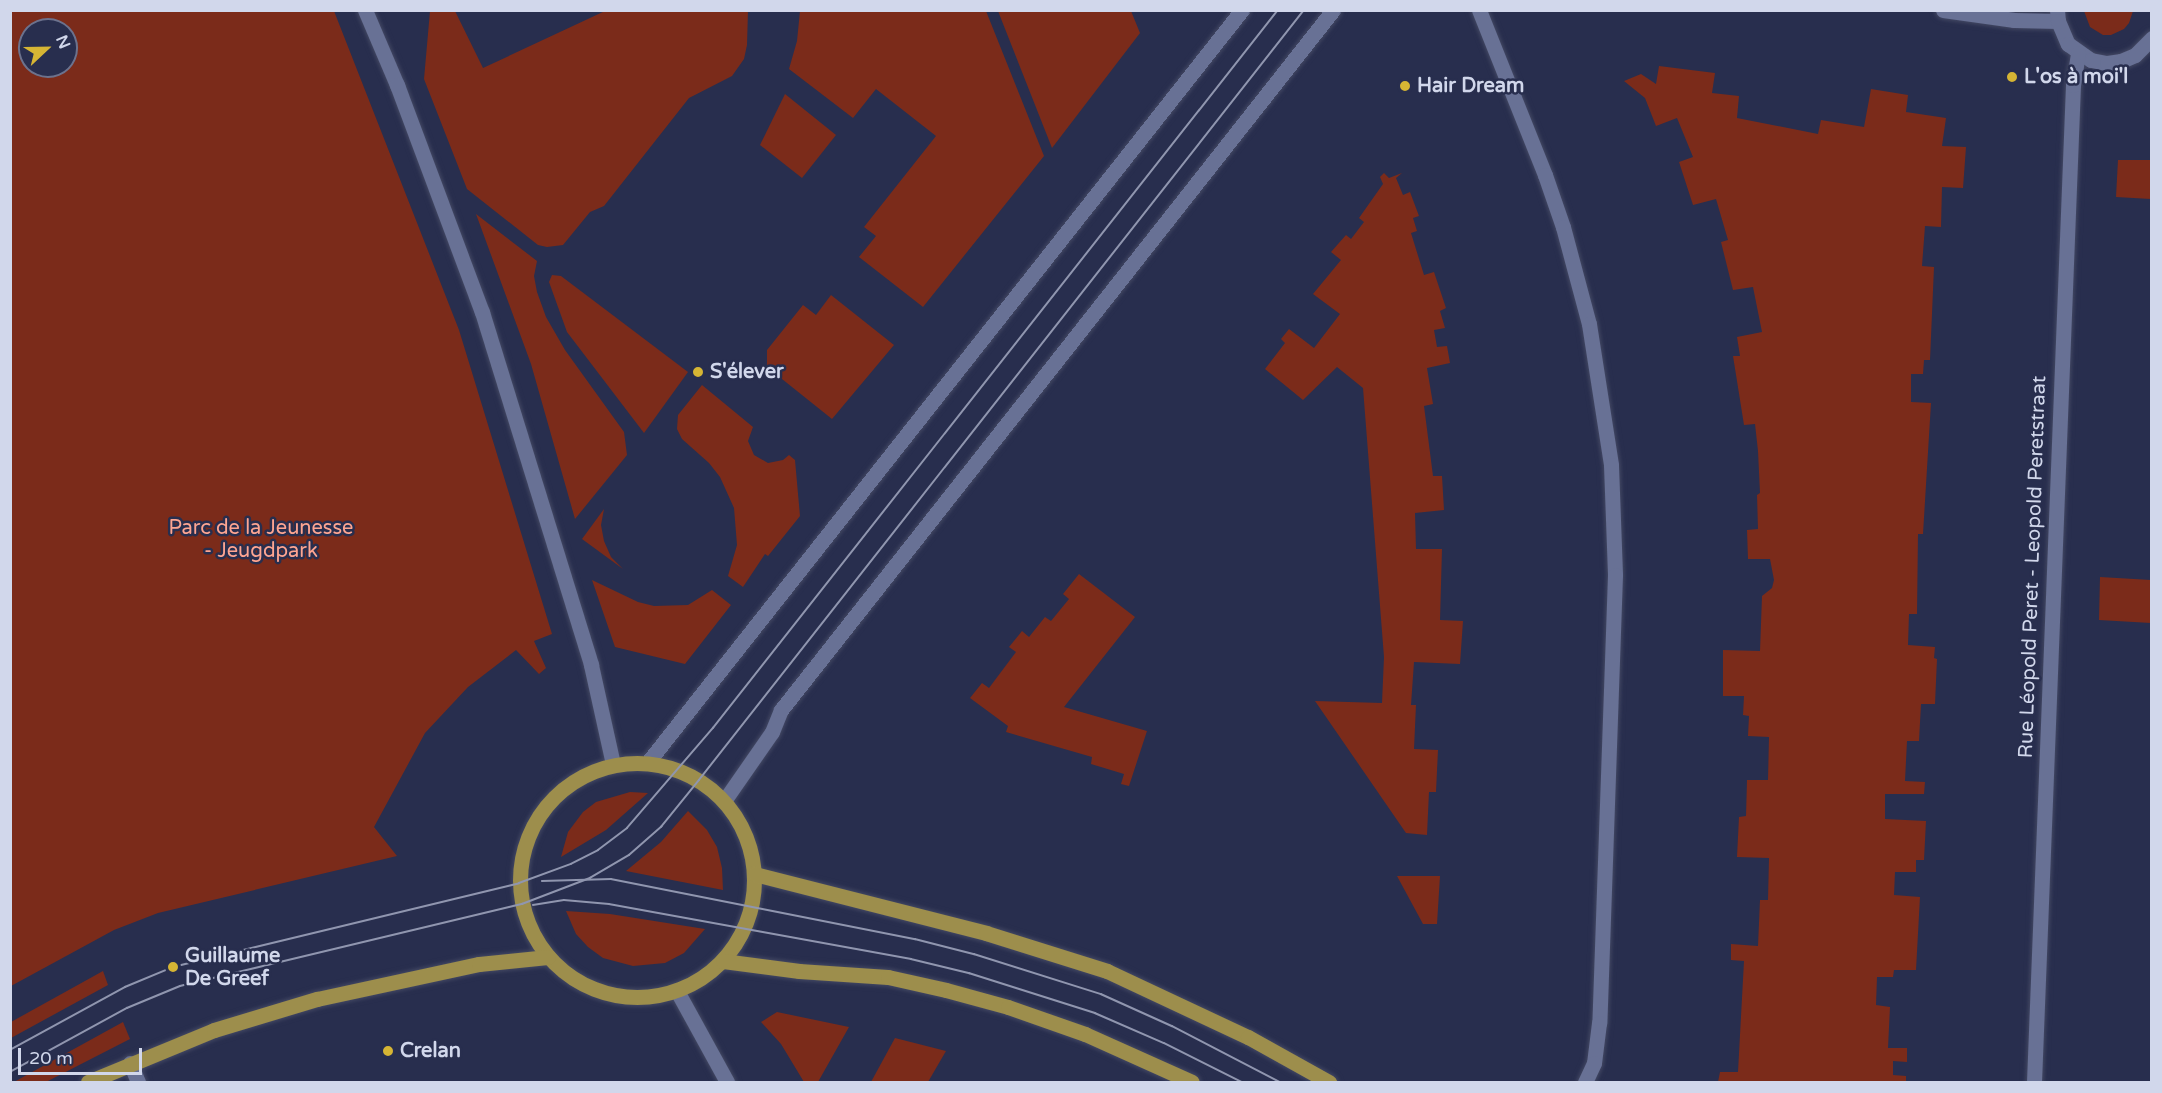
<!DOCTYPE html>
<html>
<head>
<meta charset="utf-8">
<style>
  body { margin:0 }
  #map { position:relative; width:2162px; height:1093px; overflow:hidden; background:#282e4e; font-family:"Varela Round",sans-serif }
  div>[style] { position:absolute }
  .green>* { inset:0; background:#7b2b1a }
  .roads { filter:drop-shadow(0 0 2px #434863) drop-shadow(0 0 2px #434863) }
  .street>* { height:15px; margin:-7.5px; padding:0 7.5px; transform-origin:7.5px; border-radius:7.5px; background:#687195 }
  .secondary>* { height:15px; margin:-7.5px; padding:0 7.5px; transform-origin:7.5px; border-radius:7.5px; background:#687195 }
  .primary>* { height:15px; margin:-7.5px; padding:0 7.5px; transform-origin:7.5px; border-radius:7.5px; background:#9d8e4c }
  .primary>.ring { margin:-7.5px; padding:0; box-sizing:content-box; background:none; border:15px solid #9d8e4c; border-radius:50% }
  .tram>* { height:1.5px; margin:-0.75px; padding:0 0.75px; transform-origin:0.75px; border-radius:0.75px; background:#9096af }
  .dots>* { width:16px; height:16px; translate:-50% -50%; box-sizing:border-box; border:3px solid #282e4e; border-radius:50% }
  span { translate:-50% -50%; white-space:nowrap; text-align:center; line-height:1.15; -webkit-text-stroke:5px #282e4e; paint-order:stroke }
  .poi-label { font-size:20px; color:#d1d7eb; font-weight:700 }
  .left { translate:0 -50%; text-align:left }
  .park-label { font-size:20px; color:#fea591 }
  .street-label { font-size:20px; color:#d1d7eb }
  .frame { position:absolute; inset:0; border:12px solid #d1d7eb; pointer-events:none }
  .north { position:absolute; left:18px; top:18px; width:60px; height:60px; box-sizing:border-box; background:#282e4e; border:2px solid #6c728d; border-radius:50%; rotate:68deg; font-size:16px; font-weight:700; line-height:24px; text-align:center; color:#d1d7eb }
  .north::after { content:''; display:block; margin:auto; width:21px; height:27px; background:#d6b534; clip-path:polygon(50% 0,100% 100%,50% 72%,0 100%) }
  .scale { position:absolute; left:18px; top:1048px; width:124px; height:27px; box-sizing:border-box; border:3px solid #d1d7eb; border-top:0; padding-left:8px; font-size:18px; line-height:21px; white-space:nowrap; color:#d1d7eb; -webkit-text-stroke:4px #282e4e; paint-order:stroke }
</style>
</head>
<body>
<div id="map">
  <div class="green">
    <div style="clip-path:polygon(evenodd,11px 10px,334px 11px,459px 330px,552px 634px,534px 641px,546px 668px,539px 674px,516px 650px,468px 687px,425px 733px,374px 827px,397px 856px,158px 913px,114px 930px,11px 986px,11px 10px,30px 30px,66px 30px,66px 66px,30px 66px,30px 30px)"></div>
    <div style="clip-path:polygon(430px 11px,455px 11px,483px 68px,605px 11px,748px 11px,747px 45px,744px 59px,732px 76px,689px 98px,604px 206px,590px 212px,563px 245px,547px 247px,538px 245px,467px 189px,424px 79px)"></div>
    <div style="clip-path:polygon(800px 11px,986px 11px,1044px 156px,923px 307px,859px 257px,876px 236px,864px 227px,936px 136px,876px 89px,853px 118px,789px 69px,797px 41px)"></div>
    <div style="clip-path:polygon(998px 11px,1131px 11px,1140px 33px,1052px 148px)"></div>
    <div style="clip-path:polygon(2084px 11px,2084px 10px,2133px 11px,2129px 23px,2124px 29px,2111px 35px,2103px 35px,2090px 27px)"></div>
    <div style="clip-path:polygon(1659px 66px,1715px 73px,1712px 93px,1739px 96px,1737px 118px,1818px 134px,1821px 120px,1864px 127px,1871px 89px,1908px 95px,1906px 112px,1946px 118px,1942px 146px,1966px 147px,1963px 188px,1942px 187px,1941px 227px,1925px 226px,1922px 266px,1934px 267px,1930px 360px,1924px 360px,1923px 374px,1911px 374px,1911px 402px,1931px 403px,1923px 534px,1918px 534px,1917px 614px,1909px 614px,1908px 645px,1935px 647px,1934px 658px,1937px 659px,1935px 704px,1921px 704px,1919px 741px,1907px 741px,1905px 781px,1925px 782px,1924px 794px,1885px 794px,1885px 819px,1926px 821px,1924px 860px,1916px 860px,1916px 872px,1895px 872px,1894px 895px,1920px 897px,1916px 970px,1894px 970px,1893px 977px,1877px 977px,1876px 1005px,1890px 1007px,1888px 1048px,1907px 1048px,1907px 1062px,1893px 1061px,1893px 1075px,1906px 1076px,1906px 1082px,1718px 1082px,1720px 1072px,1738px 1072px,1744px 961px,1731px 960px,1731px 944px,1758px 946px,1760px 900px,1768px 900px,1769px 858px,1737px 857px,1739px 817px,1746px 816px,1747px 780px,1768px 780px,1769px 737px,1748px 736px,1749px 716px,1743px 715px,1744px 696px,1723px 696px,1723px 650px,1760px 651px,1762px 596px,1772px 588px,1774px 580px,1770px 559px,1748px 559px,1747px 530px,1758px 529px,1757px 495px,1760px 493px,1758px 451px,1755px 424px,1744px 425px,1733px 356px,1740px 356px,1737px 337px,1762px 332px,1753px 287px,1733px 290px,1721px 242px,1728px 240px,1716px 199px,1693px 205px,1679px 162px,1693px 157px,1677px 118px,1656px 126px,1645px 98px,1624px 81px,1641px 74px,1656px 84px)"></div>
    <div style="clip-path:polygon(785px 94px,836px 135px,802px 178px,760px 145px)"></div>
    <div style="clip-path:polygon(2118px 160px,2151px 160px,2151px 199px,2116px 197px)"></div>
    <div style="clip-path:polygon(1384px 173px,1389px 178px,1402px 173px,1396px 178px,1403px 195px,1410px 192px,1419px 216px,1413px 218px,1417px 231px,1411px 233px,1424px 275px,1434px 272px,1446px 308px,1440px 311px,1445px 328px,1434px 330px,1437px 347px,1447px 346px,1450px 363px,1427px 368px,1433px 404px,1424px 406px,1433px 476px,1442px 476px,1444px 510px,1415px 513px,1416px 549px,1442px 549px,1440px 620px,1463px 621px,1460px 664px,1414px 662px,1411px 705px,1416px 705px,1414px 749px,1438px 750px,1436px 792px,1429px 792px,1427px 835px,1406px 833px,1315px 701px,1382px 703px,1384px 657px,1363px 388px,1337px 367px,1303px 400px,1265px 369px,1285px 343px,1281px 339px,1289px 329px,1314px 348px,1340px 314px,1313px 294px,1341px 260px,1331px 252px,1346px 235px,1351px 239px,1364px 222px,1359px 218px,1383px 184px,1380px 177px)"></div>
    <div style="clip-path:polygon(476px 214px,537px 261px,534px 276px,537px 292px,546px 317px,565px 350px,624px 432px,627px 455px,575px 519px,531px 364px)"></div>
    <div style="clip-path:polygon(552px 275px,561px 276px,688px 372px,644px 433px,567px 332px,549px 282px)"></div>
    <div style="clip-path:polygon(831px 295px,894px 345px,832px 419px,767px 367px,767px 350px,803px 305px,816px 315px)"></div>
    <div style="clip-path:polygon(702px 385px,753px 427px,748px 441px,754px 455px,768px 463px,783px 460px,789px 455px,795px 460px,800px 516px,768px 556px,765px 554px,743px 587px,728px 576px,737px 545px,734px 508px,720px 477px,709px 463px,682px 439px,677px 429px,678px 415px)"></div>
    <div style="clip-path:polygon(604px 509px,601px 525px,604px 541px,611px 557px,623px 569px,582px 539px)"></div>
    <div style="clip-path:polygon(1079px 574px,1135px 617px,1064px 707px,1147px 731px,1129px 786px,1121px 784px,1124px 774px,1091px 764px,1092px 757px,1006px 732px,1008px 726px,970px 698px,982px 683px,989px 688px,1016px 652px,1009px 647px,1022px 631px,1029px 637px,1045px 617px,1051px 621px,1069px 599px,1063px 594px)"></div>
    <div style="clip-path:polygon(2100px 577px,2151px 580px,2151px 623px,2099px 620px)"></div>
    <div style="clip-path:polygon(592px 580px,638px 602px,654px 606px,688px 605px,712px 590px,731px 605px,685px 664px,615px 647px)"></div>
    <div style="clip-path:polygon(630px 792px,648px 793px,606px 830px,561px 857px,568px 832px,583px 812px,596px 802px)"></div>
    <div style="clip-path:polygon(688px 811px,707px 830px,717px 847px,722px 868px,723px 890px,626px 871px,661px 842px)"></div>
    <div style="clip-path:polygon(1397px 876px,1440px 876px,1437px 924px,1423px 924px)"></div>
    <div style="clip-path:polygon(566px 911px,610px 914px,705px 929px,684px 953px,665px 963px,633px 966px,603px 958px,588px 947px,576px 934px)"></div>
    <div style="clip-path:polygon(103px 971px,108px 985px,11px 1038px,11px 1022px)"></div>
    <div style="clip-path:polygon(777px 1012px,849px 1027px,818px 1082px,804px 1082px,781px 1044px,761px 1022px)"></div>
    <div style="clip-path:polygon(123px 1022px,130px 1039px,46px 1082px,14px 1082px)"></div>
    <div style="clip-path:polygon(895px 1038px,946px 1051px,928px 1082px,871px 1082px)"></div>
  </div>
  <div class="roads">
    <div class="street">
      <div style="left:365px;top:10px;width:82px;rotate:66.9deg"></div>
      <div style="left:397px;top:85px;width:242px;rotate:69.5deg"></div>
      <div style="left:482px;top:312px;width:369px;rotate:72.8deg"></div>
      <div style="left:591px;top:665px;width:101px;rotate:77.5deg"></div>
      <div style="left:1479px;top:10px;width:178px;rotate:68.2deg"></div>
      <div style="left:1545px;top:175px;width:55px;rotate:70.9deg"></div>
      <div style="left:1563px;top:227px;width:100px;rotate:75deg"></div>
      <div style="left:1589px;top:324px;width:143px;rotate:81.1deg"></div>
      <div style="left:1611px;top:465px;width:110px;rotate:87.9deg"></div>
      <div style="left:1615px;top:575px;width:448px;rotate:92deg"></div>
      <div style="left:1599px;top:1023px;width:40px;rotate:97.1deg"></div>
      <div style="left:1594px;top:1063px;width:21px;rotate:115deg"></div>
      <div style="left:1943px;top:10px;width:72px;rotate:8deg"></div>
      <div style="left:2014px;top:20px;width:44px;rotate:1.3deg"></div>
      <div style="left:2057px;top:10px;width:11px;rotate:85deg"></div>
      <div style="left:2058px;top:21px;width:25px;rotate:67deg"></div>
      <div style="left:2068px;top:44px;width:28px;rotate:35deg"></div>
      <div style="left:2091px;top:60px;width:16px;rotate:11deg"></div>
      <div style="left:2107px;top:63px;width:14px;rotate:-8deg"></div>
      <div style="left:2121px;top:61px;width:15px;rotate:-23deg"></div>
      <div style="left:2135px;top:55px;width:24px;rotate:-45deg"></div>
      <div style="left:677px;top:991px;width:104px;rotate:61.2deg"></div>
      <div style="left:130px;top:1063px;width:21px;rotate:67deg"></div>
      <div style="left:2034px;top:1082px;width:998px;rotate:-87.76deg"></div>
      <div style="left:2073px;top:85px;width:32px;rotate:-81deg"></div>
    </div>
    <div class="secondary">
      <div style="left:648px;top:762px;width:958px;rotate:-51.7deg"></div>
      <div style="left:724px;top:801px;width:84px;rotate:-55.2deg"></div>
      <div style="left:772px;top:732px;width:24px;rotate:-68deg"></div>
      <div style="left:781px;top:710px;width:891px;rotate:-51.74deg"></div>
    </div>
    <div class="primary">
      <div class="ring" style="left:520px;top:763px;width:219px;height:219px"></div>
      <div style="left:755px;top:874px;width:238px;rotate:14.3deg"></div>
      <div style="left:986px;top:933px;width:127px;rotate:17.4deg"></div>
      <div style="left:1107px;top:971px;width:156px;rotate:25.1deg"></div>
      <div style="left:1248px;top:1037px;width:93px;rotate:29.1deg"></div>
      <div style="left:723px;top:961px;width:77px;rotate:7.5deg"></div>
      <div style="left:799px;top:971px;width:89px;rotate:3.9deg"></div>
      <div style="left:888px;top:977px;width:59px;rotate:12.6deg"></div>
      <div style="left:946px;top:990px;width:64px;rotate:15.3deg"></div>
      <div style="left:1008px;top:1007px;width:82px;rotate:19.3deg"></div>
      <div style="left:1085px;top:1034px;width:117px;rotate:24.2deg"></div>
      <div style="left:88px;top:1082px;width:136px;rotate:-22.4deg"></div>
      <div style="left:214px;top:1030px;width:108px;rotate:-16.8deg"></div>
      <div style="left:317px;top:999px;width:166px;rotate:-12.2deg"></div>
      <div style="left:479px;top:964px;width:69px;rotate:-5.8deg"></div>
    </div>
  </div>
  <div class="tram">
    <div style="left:542px;top:881px;width:69px;rotate:-1.7deg"></div>
    <div style="left:611px;top:879px;width:310px;rotate:11.2deg"></div>
    <div style="left:915px;top:939px;width:61px;rotate:14.3deg"></div>
    <div style="left:974px;top:954px;width:133px;rotate:17.5deg"></div>
    <div style="left:1101px;top:994px;width:78px;rotate:24.3deg"></div>
    <div style="left:1172px;top:1026px;width:122px;rotate:27.4deg"></div>
    <div style="left:533px;top:905px;width:31px;rotate:-9deg"></div>
    <div style="left:564px;top:900px;width:45px;rotate:5.1deg"></div>
    <div style="left:609px;top:904px;width:307px;rotate:10.3deg"></div>
    <div style="left:911px;top:959px;width:60px;rotate:13.6deg"></div>
    <div style="left:969px;top:973px;width:132px;rotate:17.6deg"></div>
    <div style="left:1095px;top:1013px;width:75px;rotate:23.5deg"></div>
    <div style="left:1164px;top:1043px;width:87px;rotate:26.6deg"></div>
    <div style="left:10px;top:1050px;width:131px;rotate:-28.7deg"></div>
    <div style="left:125px;top:987px;width:52px;rotate:-22.6deg"></div>
    <div style="left:173px;top:967px;width:356px;rotate:-13.6deg"></div>
    <div style="left:519px;top:883px;width:55px;rotate:-20.1deg"></div>
    <div style="left:571px;top:864px;width:30px;rotate:-27deg"></div>
    <div style="left:598px;top:850px;width:36px;rotate:-37deg"></div>
    <div style="left:627px;top:828px;width:132px;rotate:-49.3deg"></div>
    <div style="left:713px;top:728px;width:914px;rotate:-51.8deg"></div>
    <div style="left:10px;top:1072px;width:133px;rotate:-28.7deg"></div>
    <div style="left:127px;top:1008px;width:57px;rotate:-22.5deg"></div>
    <div style="left:180px;top:986px;width:352px;rotate:-13.5deg"></div>
    <div style="left:522px;top:904px;width:73px;rotate:-20.9deg"></div>
    <div style="left:590px;top:878px;width:45px;rotate:-30.5deg"></div>
    <div style="left:629px;top:855px;width:43px;rotate:-41.2deg"></div>
    <div style="left:661px;top:827px;width:60px;rotate:-51deg"></div>
    <div style="left:699px;top:780px;width:979px;rotate:-51.84deg"></div>
  </div>
  <div class="dots">
    <div style="left:2012px;top:77px;background:#d6b534"></div>
    <div style="left:1405px;top:86px;background:#d6b534"></div>
    <div style="left:698px;top:372px;background:#d6b534"></div>
    <div style="left:173px;top:967px;background:#d6b534"></div>
    <div style="left:388px;top:1051px;background:#d6b534"></div>
  </div>
  <div class="poi-label">
    <span class="left" style="left:2024px;top:77px">L'os à moi'l</span>
    <span class="left" style="left:1417px;top:86px">Hair Dream</span>
    <span class="left" style="left:710px;top:372px">S'élever</span>
    <span class="left" style="left:185px;top:968px">Guillaume<br>De Greef</span>
    <span class="left" style="left:400px;top:1051px">Crelan</span>
  </div>
  <div class="park-label">
    <span style="left:261px;top:540px">Parc de la Jeunesse<br>- Jeugdpark</span>
  </div>
  <div class="street-label">
    <span style="left:2033px;top:567px;rotate:-88deg">Rue Léopold Peret - Leopold Peretstraat</span>
  </div>
  <div class="frame"></div>
  <div class="north">N</div>
  <div class="scale">20 m</div>
</div>
</body>
</html>
